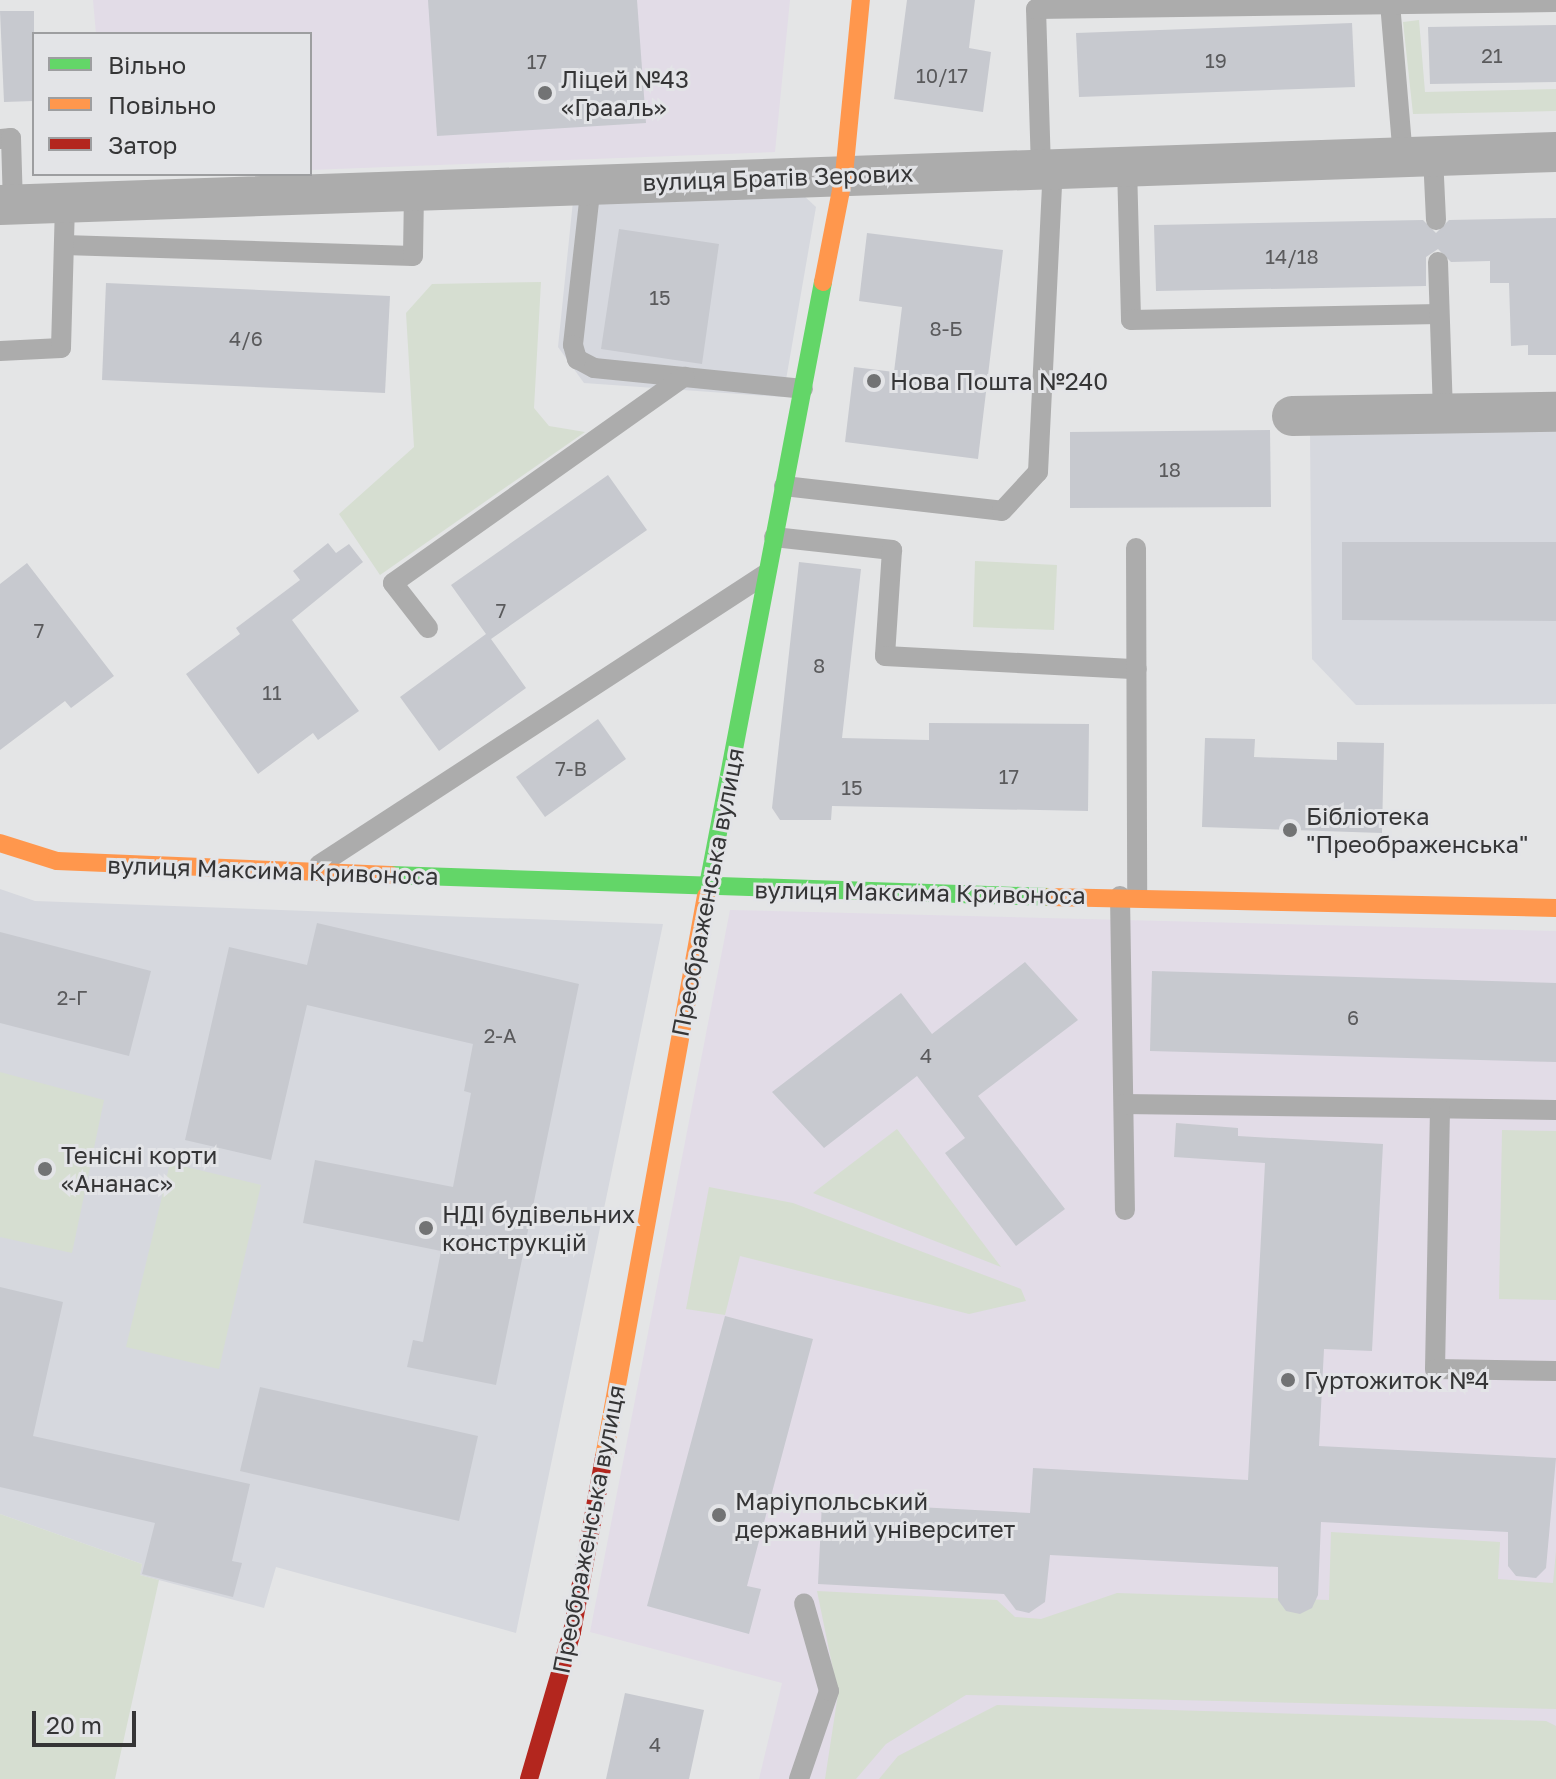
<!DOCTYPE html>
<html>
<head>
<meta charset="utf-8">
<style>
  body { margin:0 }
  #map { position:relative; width:1556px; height:1779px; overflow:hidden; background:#e4e5e6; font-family:"Golos Text",sans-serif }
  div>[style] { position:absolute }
  .built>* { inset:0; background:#d6d8de }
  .education>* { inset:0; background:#e2dce7 }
  .green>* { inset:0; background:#d6ded1 }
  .building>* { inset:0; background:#c7c9cf }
  .lane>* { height:20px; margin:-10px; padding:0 10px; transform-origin:10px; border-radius:10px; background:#acacac }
  .street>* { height:40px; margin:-20px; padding:0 20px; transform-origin:20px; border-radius:20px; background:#acacac }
  .fast>* { height:18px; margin:-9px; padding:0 9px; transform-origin:9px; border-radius:9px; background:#63d668 }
  .slow>* { height:18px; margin:-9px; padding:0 9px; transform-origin:9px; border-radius:9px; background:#ff974d }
  .jam>* { height:18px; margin:-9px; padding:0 9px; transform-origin:9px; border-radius:9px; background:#b3261e }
  .dots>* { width:22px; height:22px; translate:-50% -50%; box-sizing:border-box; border:4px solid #e3e4e7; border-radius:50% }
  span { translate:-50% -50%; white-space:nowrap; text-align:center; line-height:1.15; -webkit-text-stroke:6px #e3e4e7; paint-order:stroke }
  .number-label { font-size:20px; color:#5a5a5c }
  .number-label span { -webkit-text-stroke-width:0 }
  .poi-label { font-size:24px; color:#353536 }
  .left { translate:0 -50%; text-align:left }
  .street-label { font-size:24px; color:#353536 }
  .legend { position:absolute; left:32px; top:32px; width:280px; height:144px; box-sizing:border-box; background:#e3e4e7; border:2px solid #9d9ea0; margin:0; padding:10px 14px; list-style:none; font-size:24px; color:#353536 }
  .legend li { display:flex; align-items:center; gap:16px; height:40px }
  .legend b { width:40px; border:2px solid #9d9ea0 }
  .scale { position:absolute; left:32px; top:1711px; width:104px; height:36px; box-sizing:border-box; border:4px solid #353536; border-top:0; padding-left:10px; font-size:24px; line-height:28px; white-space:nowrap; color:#353536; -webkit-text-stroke:6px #e3e4e7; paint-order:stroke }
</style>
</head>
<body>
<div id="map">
  <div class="built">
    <div style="clip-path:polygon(802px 194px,816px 207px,783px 397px,584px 383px,558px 347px,573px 201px)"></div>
    <div style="clip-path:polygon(1556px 427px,1556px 704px,1356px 705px,1312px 659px,1310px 432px)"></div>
    <div style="clip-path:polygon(0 889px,35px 901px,663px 924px,516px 1633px,276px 1567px,264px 1608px,140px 1575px,142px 1564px,0 1514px)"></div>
  </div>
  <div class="education">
    <div style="clip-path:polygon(93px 0,790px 0,775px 152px,310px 170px,310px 34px,96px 34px)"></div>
    <div style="clip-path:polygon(730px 910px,1556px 931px,1556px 1779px,759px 1779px,782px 1683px,590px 1632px)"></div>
  </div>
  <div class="green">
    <div style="clip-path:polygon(1419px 20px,1425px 92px,1556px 89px,1556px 111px,1413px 114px,1403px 22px)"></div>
    <div style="clip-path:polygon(541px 282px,534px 408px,549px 426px,585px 432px,380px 575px,339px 514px,414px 447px,406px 313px,432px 284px)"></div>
    <div style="clip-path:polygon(975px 561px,1057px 565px,1054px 630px,973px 627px)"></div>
    <div style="clip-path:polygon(0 1072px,104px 1100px,72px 1253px,0 1237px)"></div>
    <div style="clip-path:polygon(897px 1129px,1001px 1267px,813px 1193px)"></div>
    <div style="clip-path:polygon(1502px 1130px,1556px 1131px,1556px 1300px,1499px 1299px)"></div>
    <div style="clip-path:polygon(170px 1163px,261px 1185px,219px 1369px,126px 1347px)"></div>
    <div style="clip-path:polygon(709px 1187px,793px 1203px,1021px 1289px,1026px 1301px,969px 1314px,740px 1256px,725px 1315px,686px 1309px)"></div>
    <div style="clip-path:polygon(0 1514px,142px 1564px,140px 1575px,159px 1580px,115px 1779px,0 1779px)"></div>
    <div style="clip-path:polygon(1331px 1532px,1500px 1542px,1498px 1579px,1553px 1583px,1556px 1551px,1556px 1709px,966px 1695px,886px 1744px,856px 1779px,825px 1779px,838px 1694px,817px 1591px,997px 1600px,1015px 1617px,1041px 1619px,1117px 1593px,1329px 1600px)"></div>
    <div style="clip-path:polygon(997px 1705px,1546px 1721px,1556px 1726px,1556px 1779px,879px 1779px,898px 1756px)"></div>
  </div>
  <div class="building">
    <div style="clip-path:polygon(428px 0,637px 0,646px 123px,437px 136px)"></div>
    <div style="clip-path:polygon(907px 0,975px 0,969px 48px,991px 52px,983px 112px,894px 99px)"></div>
    <div style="clip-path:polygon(0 11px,34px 11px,34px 101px,4px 102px)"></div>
    <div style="clip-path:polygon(1352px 23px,1355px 87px,1079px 97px,1076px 33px)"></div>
    <div style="clip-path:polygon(1556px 25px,1556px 82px,1430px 84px,1428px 27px)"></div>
    <div style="clip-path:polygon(1556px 218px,1556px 355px,1528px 355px,1528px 345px,1511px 346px,1509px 283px,1490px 283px,1490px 261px,1451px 262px,1438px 249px,1426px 257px,1426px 286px,1156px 291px,1154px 225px,1423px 220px,1436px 233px,1449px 220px)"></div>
    <div style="clip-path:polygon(619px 229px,719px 244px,702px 364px,601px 349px)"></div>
    <div style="clip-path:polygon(867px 233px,1003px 250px,978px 459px,845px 442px,854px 367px,894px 372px,902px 307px,859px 301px)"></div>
    <div style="clip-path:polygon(106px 283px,390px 296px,385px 393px,102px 380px)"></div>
    <div style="clip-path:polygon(1270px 430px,1271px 507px,1070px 508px,1070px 432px)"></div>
    <div style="clip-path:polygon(608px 475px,647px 530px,491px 639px,526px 688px,439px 751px,400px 697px,486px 634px,451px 585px)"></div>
    <div style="clip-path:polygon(1342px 542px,1556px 542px,1556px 621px,1342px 620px)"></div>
    <div style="clip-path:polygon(328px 543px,336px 553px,349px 544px,363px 562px,292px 620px,359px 711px,318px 740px,313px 733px,258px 774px,186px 674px,240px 634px,236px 628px,300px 580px,293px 571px)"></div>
    <div style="clip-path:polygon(799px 562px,861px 569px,842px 738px,929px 740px,929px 723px,1089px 724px,1088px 811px,832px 806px,831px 820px,780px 820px,772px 808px)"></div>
    <div style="clip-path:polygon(27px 563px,114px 676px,71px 708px,65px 701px,0 750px,0 584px)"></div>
    <div style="clip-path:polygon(598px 719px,626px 759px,545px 817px,516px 777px)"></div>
    <div style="clip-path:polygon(1205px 738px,1255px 739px,1254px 757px,1337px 760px,1337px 742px,1384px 743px,1382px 833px,1202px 827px)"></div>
    <div style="clip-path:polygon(317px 923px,579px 984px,496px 1385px,407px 1367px,413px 1340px,423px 1342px,441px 1251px,303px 1223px,315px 1160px,453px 1187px,471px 1093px,464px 1091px,473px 1044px,307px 1005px,271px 1160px,185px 1140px,229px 947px,307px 965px)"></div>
    <div style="clip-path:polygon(0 932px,151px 971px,129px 1056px,0 1023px)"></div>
    <div style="clip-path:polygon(1025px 962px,1078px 1020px,978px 1096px,1065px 1209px,1016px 1246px,945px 1153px,965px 1138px,917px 1076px,824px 1148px,772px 1092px,901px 993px,932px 1034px)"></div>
    <div style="clip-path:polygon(1152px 971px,1556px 983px,1556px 1062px,1150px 1051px)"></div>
    <div style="clip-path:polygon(1176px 1123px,1238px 1128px,1238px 1136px,1383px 1144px,1372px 1351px,1324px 1349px,1319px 1446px,1556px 1458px,1546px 1568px,1536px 1578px,1516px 1576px,1508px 1566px,1508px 1532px,1321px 1522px,1318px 1595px,1312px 1608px,1300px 1614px,1286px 1611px,1278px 1600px,1278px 1567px,1050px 1555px,1045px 1602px,1029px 1613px,1016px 1610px,1004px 1594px,818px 1584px,822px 1502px,1030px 1513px,1033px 1468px,1248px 1480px,1265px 1163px,1174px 1157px)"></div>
    <div style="clip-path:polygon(0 1287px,63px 1302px,33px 1436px,250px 1484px,232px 1561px,242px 1563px,233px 1597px,142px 1574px,155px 1523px,0 1487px)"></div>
    <div style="clip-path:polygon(725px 1316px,813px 1339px,747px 1586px,761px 1589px,749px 1634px,647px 1606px)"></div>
    <div style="clip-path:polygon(260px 1387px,478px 1436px,459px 1521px,240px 1471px)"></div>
    <div style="clip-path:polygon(625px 1693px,704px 1710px,689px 1779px,606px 1779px)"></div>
  </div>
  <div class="lane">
    <div style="left:1390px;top:3px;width:155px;rotate:85.2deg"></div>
    <div style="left:0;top:139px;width:11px;rotate:-5deg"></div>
    <div style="left:11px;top:138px;width:67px;rotate:88.3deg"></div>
    <div style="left:1433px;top:156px;width:64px;rotate:87.3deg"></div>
    <div style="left:1127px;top:166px;width:154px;rotate:88.5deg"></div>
    <div style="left:1131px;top:320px;width:308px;rotate:-1.1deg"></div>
    <div style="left:1041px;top:168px;width:159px;rotate:-91.8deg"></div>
    <div style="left:1036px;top:9px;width:520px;rotate:-0.77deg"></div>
    <div style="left:591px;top:184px;width:162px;rotate:96.4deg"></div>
    <div style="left:573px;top:345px;width:15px;rotate:74deg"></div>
    <div style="left:577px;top:359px;width:19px;rotate:28deg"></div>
    <div style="left:594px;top:368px;width:210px;rotate:5.7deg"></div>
    <div style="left:64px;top:245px;width:349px;rotate:1.8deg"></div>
    <div style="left:413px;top:256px;width:66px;rotate:-89.1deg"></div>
    <div style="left:1438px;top:262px;width:151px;rotate:88.1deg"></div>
    <div style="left:0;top:351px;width:61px;rotate:-2.8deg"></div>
    <div style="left:61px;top:348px;width:145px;rotate:-88.4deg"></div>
    <div style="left:784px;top:486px;width:219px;rotate:6.5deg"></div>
    <div style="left:1002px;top:511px;width:53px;rotate:-47.3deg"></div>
    <div style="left:1038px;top:472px;width:304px;rotate:-87.2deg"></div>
    <div style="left:774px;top:537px;width:119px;rotate:6.3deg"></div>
    <div style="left:892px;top:550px;width:106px;rotate:93.8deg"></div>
    <div style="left:885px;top:656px;width:252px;rotate:3deg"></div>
    <div style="left:1136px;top:548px;width:348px;rotate:89.8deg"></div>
    <div style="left:428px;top:628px;width:57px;rotate:-127.9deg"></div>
    <div style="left:393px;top:583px;width:357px;rotate:-35.3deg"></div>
    <div style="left:319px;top:865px;width:531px;rotate:-33.09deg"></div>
    <div style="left:1120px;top:896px;width:314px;rotate:89.1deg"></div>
    <div style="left:1124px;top:1104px;width:432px;rotate:0.8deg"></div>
    <div style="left:1440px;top:1109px;width:260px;rotate:91.1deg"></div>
    <div style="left:1435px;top:1369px;width:121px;rotate:0.9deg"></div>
    <div style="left:799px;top:1779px;width:93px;rotate:-71.2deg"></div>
    <div style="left:829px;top:1691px;width:91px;rotate:-105.9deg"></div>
  </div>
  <div class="street">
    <div style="left:0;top:205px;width:1557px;rotate:-1.95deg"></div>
    <div style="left:1292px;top:416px;width:264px;rotate:-0.9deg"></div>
  </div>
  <div class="fast">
    <div style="left:391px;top:875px;width:658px;rotate:1.91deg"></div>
    <div style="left:706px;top:896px;width:625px;rotate:-79.21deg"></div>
  </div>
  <div class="slow">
    <div style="left:823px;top:282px;width:109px;rotate:-78.9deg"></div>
    <div style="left:844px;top:175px;width:176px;rotate:-84.5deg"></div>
    <div style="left:0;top:843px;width:60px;rotate:17.5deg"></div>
    <div style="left:57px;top:861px;width:334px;rotate:2.4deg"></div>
    <div style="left:1049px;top:897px;width:507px;rotate:1.24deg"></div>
    <div style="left:604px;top:1457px;width:570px;rotate:-79.7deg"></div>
  </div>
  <div class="jam">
    <div style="left:529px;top:1779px;width:153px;rotate:-73.7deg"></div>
    <div style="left:572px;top:1632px;width:178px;rotate:-79.6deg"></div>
  </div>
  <div class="dots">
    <div style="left:545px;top:93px;background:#727374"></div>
    <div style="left:874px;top:381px;background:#727374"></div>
    <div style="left:1290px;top:830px;background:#727374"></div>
    <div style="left:45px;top:1169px;background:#727374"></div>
    <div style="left:426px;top:1228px;background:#727374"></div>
    <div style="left:1288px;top:1380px;background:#727374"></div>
    <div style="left:719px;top:1515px;background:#727374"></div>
  </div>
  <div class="number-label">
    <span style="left:1492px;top:55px">21</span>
    <span style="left:1216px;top:60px">19</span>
    <span style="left:537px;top:61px">17</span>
    <span style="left:942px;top:75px">10/17</span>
    <span style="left:1292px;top:256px">14/18</span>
    <span style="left:660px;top:297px">15</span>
    <span style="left:946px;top:328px">8-Б</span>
    <span style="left:246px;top:338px">4/6</span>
    <span style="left:1170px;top:469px">18</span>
    <span style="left:501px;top:610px">7</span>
    <span style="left:39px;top:630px">7</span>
    <span style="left:819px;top:665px">8</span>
    <span style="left:272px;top:692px">11</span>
    <span style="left:571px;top:768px">7-В</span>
    <span style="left:1009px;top:776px">17</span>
    <span style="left:852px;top:787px">15</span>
    <span style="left:72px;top:997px">2-Г</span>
    <span style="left:1353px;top:1017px">6</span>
    <span style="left:500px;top:1035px">2-А</span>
    <span style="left:926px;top:1055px">4</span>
    <span style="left:655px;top:1744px">4</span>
  </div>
  <div class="poi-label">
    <span class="left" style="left:561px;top:93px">Ліцей №43<br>«Грааль»</span>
    <span class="left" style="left:890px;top:381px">Нова Пошта №240</span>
    <span class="left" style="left:1306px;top:830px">Бібліотека<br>"Преображенська"</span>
    <span class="left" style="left:61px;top:1169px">Тенісні корти<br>«Ананас»</span>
    <span class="left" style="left:442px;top:1228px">НДІ будівельних<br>конструкцій</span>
    <span class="left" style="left:1304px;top:1380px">Гуртожиток №4</span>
    <span class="left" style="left:735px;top:1515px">Маріупольський<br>державний університет</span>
  </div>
  <div class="street-label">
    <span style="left:778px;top:177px;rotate:-2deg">вулиця Братів Зерових</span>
    <span style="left:273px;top:870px;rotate:2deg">вулиця Максима Кривоноса</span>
    <span style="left:707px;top:892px;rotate:-79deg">Преображенська вулиця</span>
    <span style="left:920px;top:892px;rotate:1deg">вулиця Максима Кривоноса</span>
    <span style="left:588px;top:1529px;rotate:-79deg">Преображенська вулиця</span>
  </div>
  <ul class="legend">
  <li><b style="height:10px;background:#63d668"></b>Вільно</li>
  <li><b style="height:10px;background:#ff974d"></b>Повільно</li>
  <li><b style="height:10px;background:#b3261e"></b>Затор</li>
  </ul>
  <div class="scale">20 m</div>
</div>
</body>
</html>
